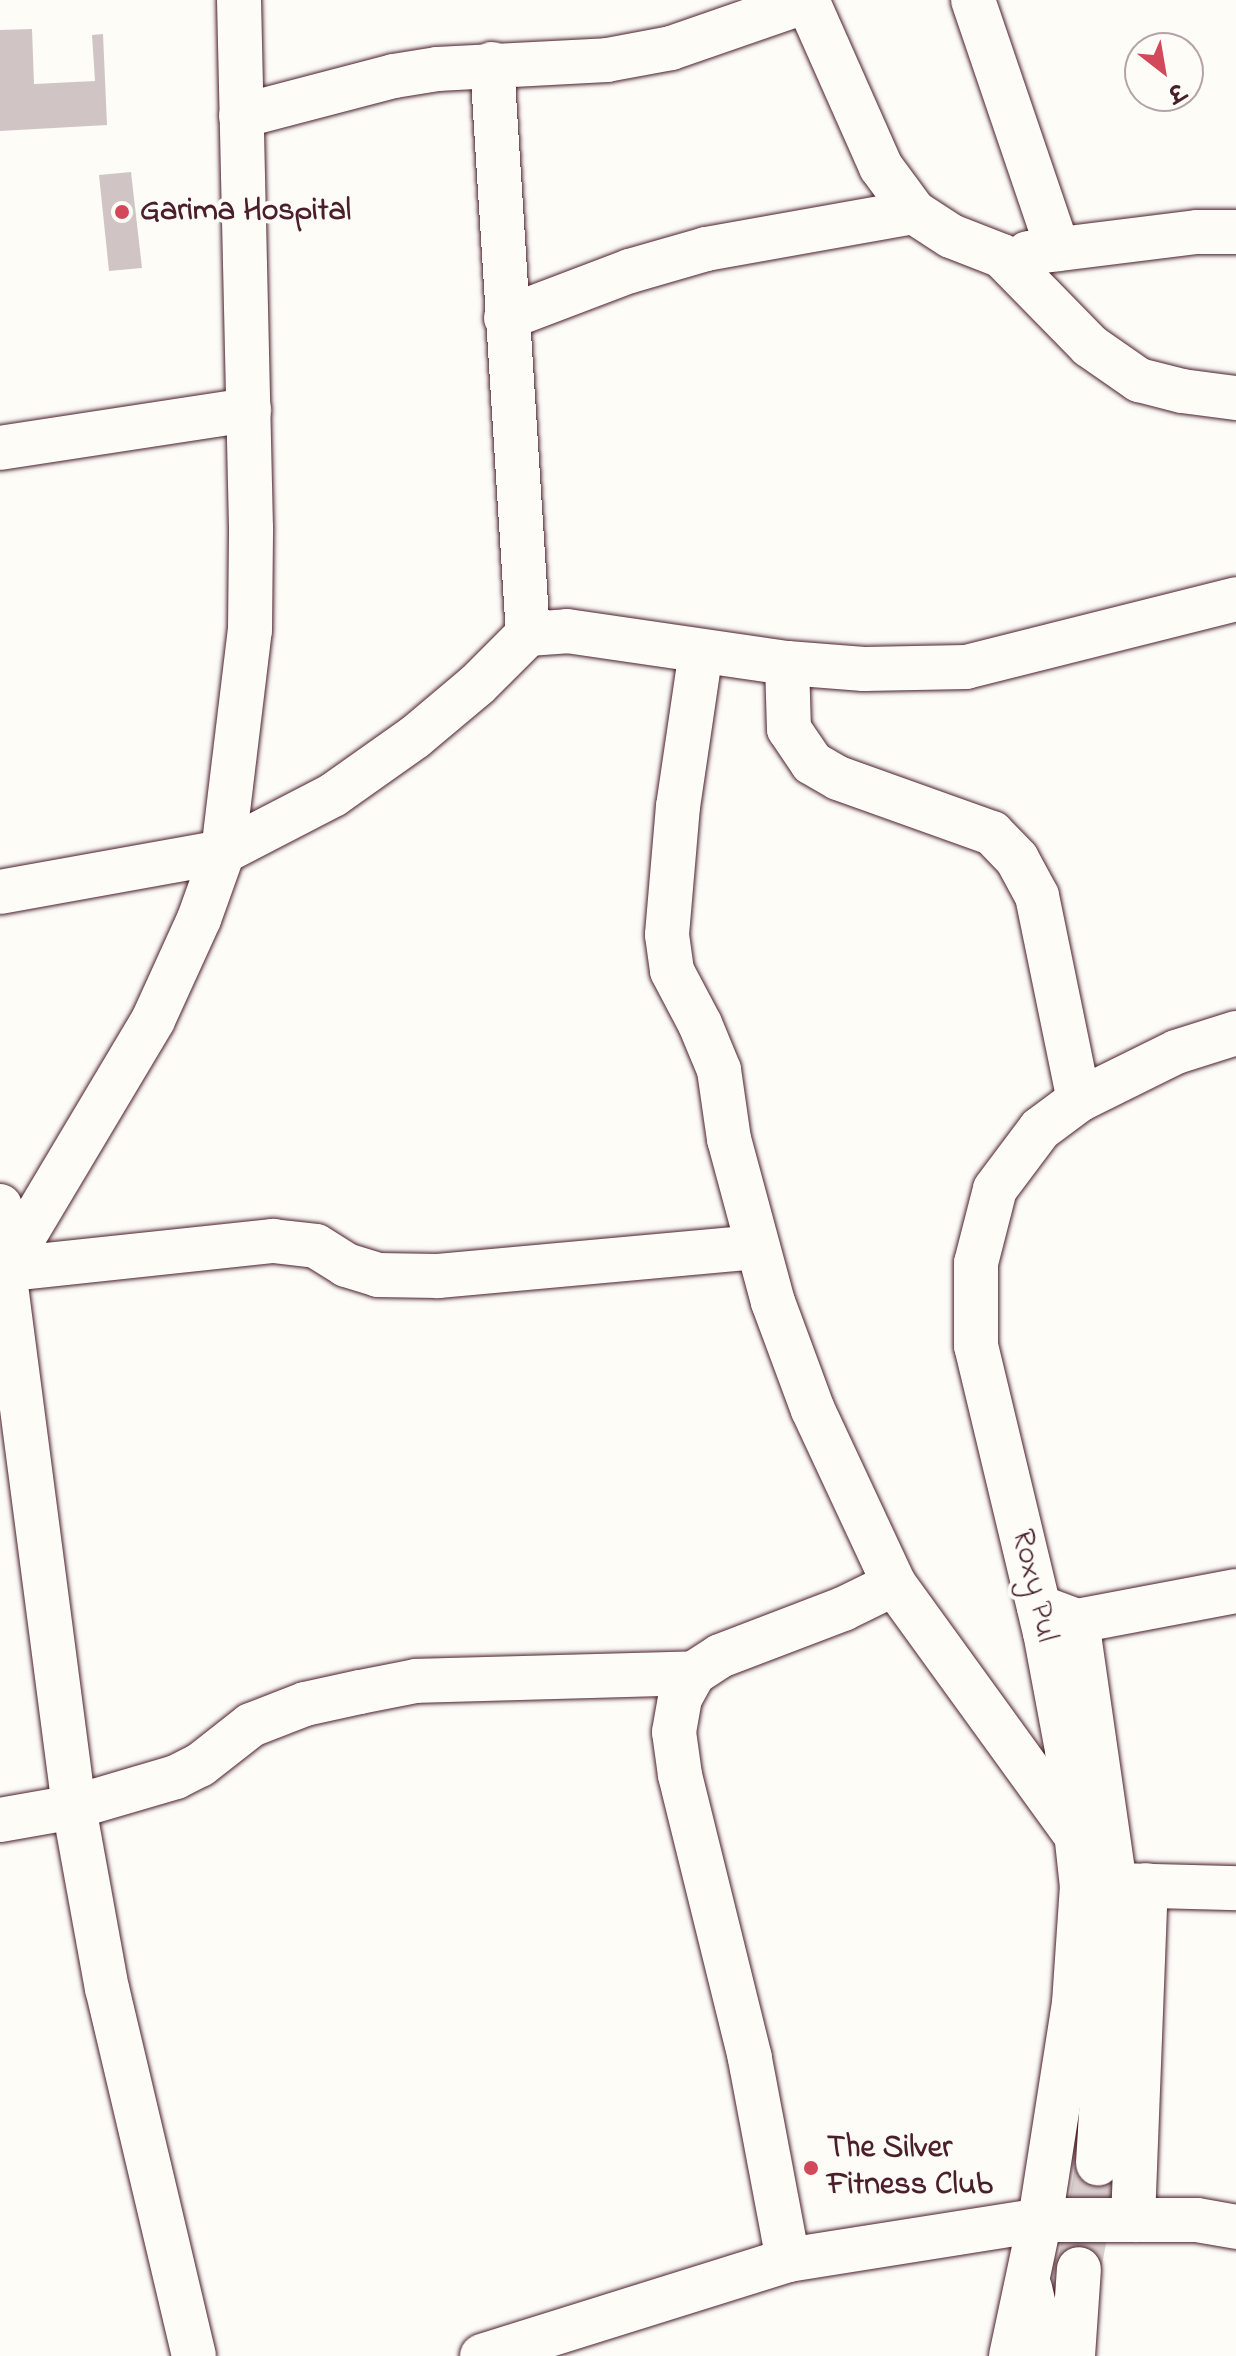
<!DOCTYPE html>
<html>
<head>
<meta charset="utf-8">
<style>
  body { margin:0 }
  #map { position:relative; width:1236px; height:2356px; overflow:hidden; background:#fdfcf7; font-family:"Indie Flower","Playpen Sans Deva",sans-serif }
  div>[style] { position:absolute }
  .building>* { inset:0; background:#d0c5c4 }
  .minor-tunnel>* { height:44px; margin-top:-22px; transform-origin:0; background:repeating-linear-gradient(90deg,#d9d0ce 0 44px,transparent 0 66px) }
  .roads { filter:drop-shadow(0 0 2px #4a1f2b) drop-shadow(0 0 2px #4a1f2b) }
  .minor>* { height:44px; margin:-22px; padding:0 22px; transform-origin:22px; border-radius:22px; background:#fdfcf7 }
  .major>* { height:44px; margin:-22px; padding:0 22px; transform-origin:22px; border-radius:22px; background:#fdfcf7 }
  .dots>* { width:22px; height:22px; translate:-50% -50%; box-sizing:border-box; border:4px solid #fdfcf7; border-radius:50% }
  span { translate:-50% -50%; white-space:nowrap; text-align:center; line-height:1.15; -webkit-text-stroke:8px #fdfcf7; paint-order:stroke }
  .poi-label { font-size:32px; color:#4a1f2b; font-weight:700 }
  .left { translate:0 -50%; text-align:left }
  .street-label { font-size:32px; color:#4a1f2b }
  .north { position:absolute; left:1124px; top:32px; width:80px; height:80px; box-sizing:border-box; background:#fdfcf7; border:2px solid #b5a4a5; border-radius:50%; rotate:149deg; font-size:22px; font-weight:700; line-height:32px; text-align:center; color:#4a1f2b }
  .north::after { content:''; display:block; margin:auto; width:28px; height:36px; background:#d1495b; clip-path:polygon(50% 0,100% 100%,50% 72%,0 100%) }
</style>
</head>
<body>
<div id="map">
  <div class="building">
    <div style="clip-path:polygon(32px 29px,34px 84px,95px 81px,92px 35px,103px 34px,107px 125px,0 131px,0 30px)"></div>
    <div style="clip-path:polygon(131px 172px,142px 268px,109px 271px,99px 175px)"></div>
  </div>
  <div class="minor-tunnel">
    <div style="left:1079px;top:2269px;width:108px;rotate:-79.8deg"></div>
  </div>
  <div class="roads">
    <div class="minor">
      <div style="left:807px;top:0;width:183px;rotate:66.1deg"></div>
      <div style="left:881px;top:167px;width:56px;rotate:53.7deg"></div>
      <div style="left:914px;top:212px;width:44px;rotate:33deg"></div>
      <div style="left:951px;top:236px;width:55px;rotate:21.4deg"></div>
      <div style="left:1002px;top:256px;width:126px;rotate:45.6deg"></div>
      <div style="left:1090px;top:346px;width:60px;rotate:34.8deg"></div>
      <div style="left:1139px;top:380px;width:44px;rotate:14.3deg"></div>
      <div style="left:1182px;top:391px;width:54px;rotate:7.4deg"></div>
      <div style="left:973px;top:0;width:263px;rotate:71.2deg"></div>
      <div style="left:492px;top:64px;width:571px;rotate:86.39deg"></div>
      <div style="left:241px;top:116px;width:158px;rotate:-14.7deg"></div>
      <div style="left:394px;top:76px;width:44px;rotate:-9.2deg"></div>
      <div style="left:437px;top:69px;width:170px;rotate:-3deg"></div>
      <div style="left:607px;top:60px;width:65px;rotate:-10.6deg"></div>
      <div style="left:671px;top:48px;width:144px;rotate:-19.1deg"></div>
      <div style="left:1028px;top:253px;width:170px;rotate:-7.1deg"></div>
      <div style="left:1197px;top:232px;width:39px"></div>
      <div style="left:506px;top:318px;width:133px;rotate:-20.8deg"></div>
      <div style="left:630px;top:271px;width:79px;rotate:-16.1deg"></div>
      <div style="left:706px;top:249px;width:211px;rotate:-10.1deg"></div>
      <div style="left:0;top:448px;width:252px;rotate:-8.7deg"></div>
      <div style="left:701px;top:651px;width:157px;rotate:98.4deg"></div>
      <div style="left:678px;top:806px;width:129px;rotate:94.9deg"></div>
      <div style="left:667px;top:935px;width:36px;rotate:82deg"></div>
      <div style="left:672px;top:971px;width:60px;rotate:62.2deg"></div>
      <div style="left:700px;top:1024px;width:50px;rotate:67.6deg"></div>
      <div style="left:719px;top:1070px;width:70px;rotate:81.8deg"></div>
      <div style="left:729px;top:1139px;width:169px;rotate:74.9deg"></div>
      <div style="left:773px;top:1302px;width:115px;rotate:69.7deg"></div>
      <div style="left:813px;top:1410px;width:192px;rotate:65deg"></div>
      <div style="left:894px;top:1584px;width:310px;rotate:54.1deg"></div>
      <div style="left:787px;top:663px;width:66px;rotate:88.3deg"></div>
      <div style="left:789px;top:729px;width:41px;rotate:55.9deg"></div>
      <div style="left:812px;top:763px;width:30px;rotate:30deg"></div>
      <div style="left:838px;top:778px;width:164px;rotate:19.7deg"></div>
      <div style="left:992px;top:833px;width:36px;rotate:46deg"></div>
      <div style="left:1017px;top:859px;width:42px;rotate:61.6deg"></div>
      <div style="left:1037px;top:896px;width:208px;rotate:78.4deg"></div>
      <div style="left:0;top:892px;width:227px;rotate:-10.2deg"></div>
      <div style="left:223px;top:852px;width:124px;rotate:-27.4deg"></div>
      <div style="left:333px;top:795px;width:100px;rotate:-35.3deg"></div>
      <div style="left:415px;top:737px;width:81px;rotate:-40deg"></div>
      <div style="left:477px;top:685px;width:72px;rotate:-45deg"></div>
      <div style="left:528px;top:634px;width:39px;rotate:-4deg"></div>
      <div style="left:567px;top:631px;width:222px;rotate:8.3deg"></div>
      <div style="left:787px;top:663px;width:77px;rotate:4.5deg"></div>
      <div style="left:864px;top:669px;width:102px;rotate:-1.1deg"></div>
      <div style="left:966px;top:667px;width:278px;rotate:-14.1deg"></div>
      <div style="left:0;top:1206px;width:64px;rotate:86.4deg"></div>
      <div style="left:0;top:1270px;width:275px;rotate:-6.1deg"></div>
      <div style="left:273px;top:1241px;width:43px;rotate:6.6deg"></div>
      <div style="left:316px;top:1246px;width:36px;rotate:32deg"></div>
      <div style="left:346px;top:1265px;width:34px;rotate:17deg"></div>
      <div style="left:378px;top:1275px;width:60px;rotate:1deg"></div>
      <div style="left:438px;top:1276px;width:320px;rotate:-5.2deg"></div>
      <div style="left:1039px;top:1607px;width:40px;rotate:20.2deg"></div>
      <div style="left:1077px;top:1621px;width:267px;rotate:81.8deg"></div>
      <div style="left:1115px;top:1885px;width:279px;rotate:93.5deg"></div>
      <div style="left:1077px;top:1621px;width:162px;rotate:-10.7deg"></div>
      <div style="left:74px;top:1807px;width:106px;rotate:-16.4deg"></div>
      <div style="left:176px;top:1777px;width:27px;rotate:-27deg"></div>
      <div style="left:200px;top:1765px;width:65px;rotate:-38.1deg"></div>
      <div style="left:251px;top:1725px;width:58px;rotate:-21.3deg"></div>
      <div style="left:305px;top:1704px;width:56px;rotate:-12.3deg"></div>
      <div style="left:360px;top:1692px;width:57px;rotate:-11.1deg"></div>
      <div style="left:416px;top:1681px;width:278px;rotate:-1.6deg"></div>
      <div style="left:1119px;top:1885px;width:117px;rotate:1.5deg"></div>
      <div style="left:1133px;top:2220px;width:335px;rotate:-87.8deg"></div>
      <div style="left:788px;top:2260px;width:206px;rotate:-100.7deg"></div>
      <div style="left:750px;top:2058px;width:292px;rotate:-103.9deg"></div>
      <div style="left:680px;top:1775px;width:43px;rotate:-97.9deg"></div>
      <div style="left:674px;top:1732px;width:35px;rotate:-80deg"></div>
      <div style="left:680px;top:1698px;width:29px;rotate:-61deg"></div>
      <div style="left:694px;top:1673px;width:31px;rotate:-33deg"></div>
      <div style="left:720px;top:1656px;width:132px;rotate:-20.9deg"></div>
      <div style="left:843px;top:1609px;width:57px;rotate:-26.1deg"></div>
      <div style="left:194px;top:2356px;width:377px;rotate:-103.3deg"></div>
      <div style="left:107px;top:1989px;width:185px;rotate:-100.3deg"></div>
      <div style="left:74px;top:1807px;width:542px;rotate:-97.43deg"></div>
      <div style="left:4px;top:1270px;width:291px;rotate:-59.2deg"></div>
      <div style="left:153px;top:1020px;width:111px;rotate:-65.5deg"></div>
      <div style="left:199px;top:919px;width:71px;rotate:-70.3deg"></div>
      <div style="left:223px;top:852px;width:224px;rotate:-83.1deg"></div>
      <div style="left:250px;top:630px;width:102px;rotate:-89.4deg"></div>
      <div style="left:251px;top:528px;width:528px;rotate:-91.3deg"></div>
      <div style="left:482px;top:2356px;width:321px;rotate:-17.4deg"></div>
      <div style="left:788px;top:2260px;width:255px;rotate:-9deg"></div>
      <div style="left:1073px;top:2356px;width:87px;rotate:-86.1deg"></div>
    </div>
    <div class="major">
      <div style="left:0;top:1820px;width:75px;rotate:-10deg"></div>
      <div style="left:1040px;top:2220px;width:157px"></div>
      <div style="left:1197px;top:2220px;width:40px;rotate:10deg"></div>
      <div style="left:1030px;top:2288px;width:70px;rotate:76.8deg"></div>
      <div style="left:1011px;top:2356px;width:139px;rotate:-78deg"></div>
      <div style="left:1040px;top:2220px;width:220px;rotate:-81.1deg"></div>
      <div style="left:1074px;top:2003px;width:116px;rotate:-86.1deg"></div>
      <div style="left:1082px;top:1887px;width:138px;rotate:-96.2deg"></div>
      <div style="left:1067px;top:1750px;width:119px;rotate:-100.6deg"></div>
      <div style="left:1045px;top:1633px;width:295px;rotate:-103.5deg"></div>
      <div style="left:976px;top:1346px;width:83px;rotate:-90deg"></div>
      <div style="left:976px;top:1263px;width:76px;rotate:-75.6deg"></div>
      <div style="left:995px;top:1189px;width:75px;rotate:-53.1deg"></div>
      <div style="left:1040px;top:1129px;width:49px;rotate:-36.6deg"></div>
      <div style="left:1079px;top:1100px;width:108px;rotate:-26.3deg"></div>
      <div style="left:1176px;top:1052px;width:63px;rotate:-17.6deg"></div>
    </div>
  </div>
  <div class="dots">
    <div style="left:122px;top:212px;background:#d1495b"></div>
    <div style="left:811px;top:2168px;background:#d1495b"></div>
  </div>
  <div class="poi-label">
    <span class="left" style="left:140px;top:212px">Garima Hospital</span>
    <span class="left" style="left:827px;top:2168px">The Silver<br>Fitness Club</span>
  </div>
  <div class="street-label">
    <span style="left:1033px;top:1586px;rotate:77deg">Roxy Pul</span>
  </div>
  <div class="north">उ</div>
</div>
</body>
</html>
